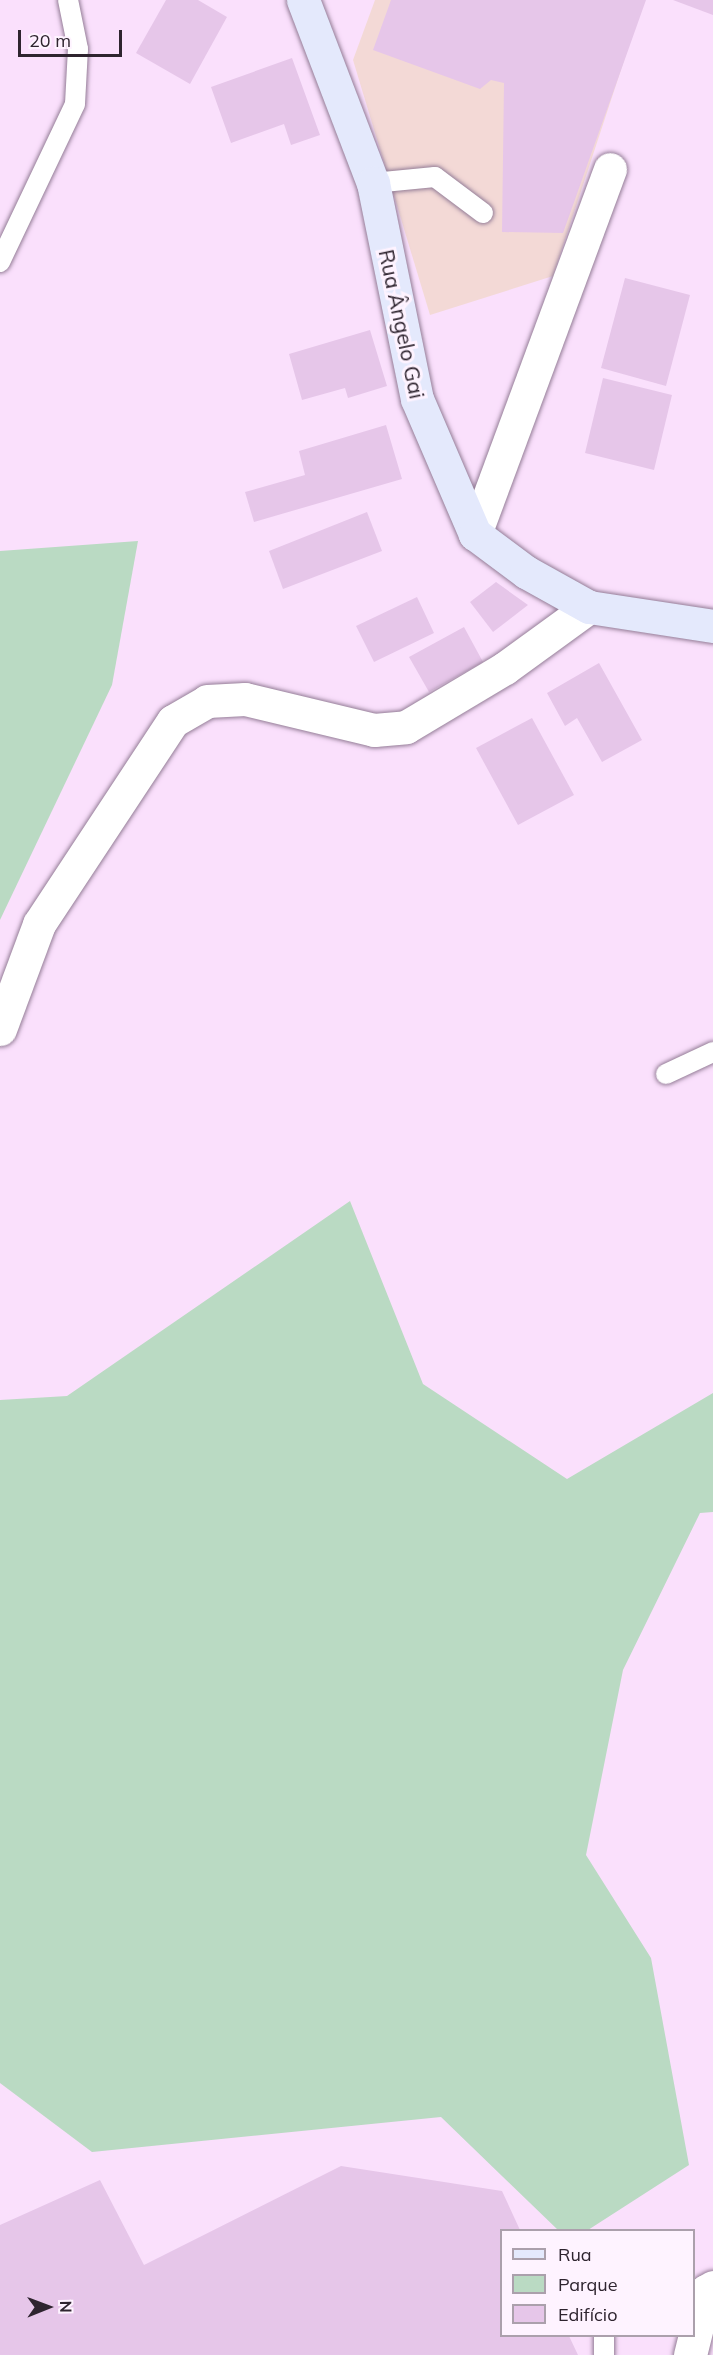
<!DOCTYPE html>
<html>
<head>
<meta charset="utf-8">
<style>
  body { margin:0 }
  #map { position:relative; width:713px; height:2355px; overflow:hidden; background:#fae0fc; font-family:Mulish,sans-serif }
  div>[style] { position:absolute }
  .industrial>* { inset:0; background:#f3d9d6 }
  .green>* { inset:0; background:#badac3 }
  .building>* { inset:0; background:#e6c6e9 }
  .roads { filter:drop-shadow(0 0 2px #947d97) drop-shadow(0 0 2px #947d97) }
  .lane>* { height:20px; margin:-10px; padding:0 10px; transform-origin:10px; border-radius:10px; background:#fff }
  .street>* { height:33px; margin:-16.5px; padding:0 16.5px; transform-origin:16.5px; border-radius:16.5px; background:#fff }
  .secondary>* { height:33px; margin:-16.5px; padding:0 16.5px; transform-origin:16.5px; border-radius:16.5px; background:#e4e9fc }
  span { translate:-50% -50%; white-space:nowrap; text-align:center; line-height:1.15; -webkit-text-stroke:6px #fef3ff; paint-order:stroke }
  .street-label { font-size:21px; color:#2e242f }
  .legend { position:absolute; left:500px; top:2229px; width:195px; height:108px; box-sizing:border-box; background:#fef3ff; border:2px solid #aba0ac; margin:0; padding:8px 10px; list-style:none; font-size:18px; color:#2e242f }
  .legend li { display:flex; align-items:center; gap:12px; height:30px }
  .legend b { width:30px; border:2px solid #aba0ac }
  .north { position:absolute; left:18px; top:2277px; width:60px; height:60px; -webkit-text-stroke:4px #fef3ff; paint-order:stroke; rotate:89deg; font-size:16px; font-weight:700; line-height:24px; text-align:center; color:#2e242f }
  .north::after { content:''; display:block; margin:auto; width:21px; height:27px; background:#2e242f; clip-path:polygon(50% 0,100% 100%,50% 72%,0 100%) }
  .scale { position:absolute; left:18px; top:30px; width:104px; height:27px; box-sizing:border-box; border:3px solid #2e242f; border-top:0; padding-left:8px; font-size:18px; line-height:21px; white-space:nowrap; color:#2e242f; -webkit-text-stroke:4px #fef3ff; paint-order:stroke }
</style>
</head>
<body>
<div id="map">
  <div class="industrial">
    <div style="clip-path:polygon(375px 0,644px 0,553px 276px,430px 315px,353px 60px)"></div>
  </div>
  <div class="green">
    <div style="clip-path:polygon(138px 541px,112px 685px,0 920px,0 551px)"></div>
    <div style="clip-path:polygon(350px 1201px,423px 1384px,567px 1479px,713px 1393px,713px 1512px,700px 1513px,623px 1670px,586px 1855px,651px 1958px,689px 2165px,588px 2230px,558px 2230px,441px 2117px,92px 2152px,0 2083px,0 1400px,67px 1396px)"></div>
  </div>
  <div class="building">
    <div style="clip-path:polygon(166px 0,198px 0,227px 17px,190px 84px,136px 53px)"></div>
    <div style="clip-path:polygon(391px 0,646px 0,563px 233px,502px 232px,504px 83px,491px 80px,480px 89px,373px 50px)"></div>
    <div style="clip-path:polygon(673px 0,713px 0,713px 15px)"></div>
    <div style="clip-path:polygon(292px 58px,320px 135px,291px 145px,284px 124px,231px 143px,211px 87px)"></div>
    <div style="clip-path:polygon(625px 278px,690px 295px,666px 386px,601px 368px)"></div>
    <div style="clip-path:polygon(370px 330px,387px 386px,348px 398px,345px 388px,302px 400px,289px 354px)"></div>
    <div style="clip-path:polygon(603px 378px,672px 395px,654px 470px,585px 453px)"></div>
    <div style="clip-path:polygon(386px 425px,402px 479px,254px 522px,245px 492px,305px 475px,299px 451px)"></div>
    <div style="clip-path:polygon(367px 512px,382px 551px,283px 589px,269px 551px)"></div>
    <div style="clip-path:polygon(496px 582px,528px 605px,493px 632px,470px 602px)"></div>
    <div style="clip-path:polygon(417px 597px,434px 633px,374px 662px,356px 626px)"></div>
    <div style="clip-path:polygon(464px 627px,483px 662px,429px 692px,409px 657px)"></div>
    <div style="clip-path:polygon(599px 663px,642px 740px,602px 762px,577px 718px,565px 726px,547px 693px)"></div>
    <div style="clip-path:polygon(532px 718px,574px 795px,518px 825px,476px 748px)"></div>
    <div style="clip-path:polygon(341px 2166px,502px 2191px,520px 2230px,502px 2230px,502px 2336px,569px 2336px,578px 2355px,0 2355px,0 2225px,100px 2180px,144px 2265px)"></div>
  </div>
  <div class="roads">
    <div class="lane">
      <div style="left:373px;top:183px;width:62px;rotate:-5.5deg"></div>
      <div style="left:435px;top:177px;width:60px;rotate:36.9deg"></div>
      <div style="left:0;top:262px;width:175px;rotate:-64.6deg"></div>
      <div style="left:75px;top:104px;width:55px;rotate:-86.9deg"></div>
      <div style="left:78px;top:49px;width:50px;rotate:-101.5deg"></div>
      <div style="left:666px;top:1074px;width:52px;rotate:-25.1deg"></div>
      <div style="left:604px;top:2355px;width:19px;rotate:-90deg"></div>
    </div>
    <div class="street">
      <div style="left:475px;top:534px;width:389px;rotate:-69.7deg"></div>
      <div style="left:0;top:1029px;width:112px;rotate:-69.6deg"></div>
      <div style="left:39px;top:924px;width:243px;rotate:-56.6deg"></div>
      <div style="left:173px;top:721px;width:39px;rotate:-30deg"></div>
      <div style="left:207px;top:701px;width:38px;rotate:-3deg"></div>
      <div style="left:245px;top:699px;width:133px;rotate:13.5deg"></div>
      <div style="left:374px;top:730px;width:32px;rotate:-5deg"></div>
      <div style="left:406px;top:727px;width:115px;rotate:-30.8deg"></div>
      <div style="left:505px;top:668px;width:104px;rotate:-36deg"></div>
      <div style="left:690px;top:2355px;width:66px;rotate:-76deg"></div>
      <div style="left:706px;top:2291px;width:8px;rotate:-30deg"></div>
    </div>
    <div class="secondary">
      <div style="left:303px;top:0;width:196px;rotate:69.1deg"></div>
      <div style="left:373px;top:183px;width:220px;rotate:78.5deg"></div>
      <div style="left:417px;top:399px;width:147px;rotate:66.8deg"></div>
      <div style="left:475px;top:534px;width:64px;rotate:36.7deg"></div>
      <div style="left:526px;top:572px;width:72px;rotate:29.1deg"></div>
      <div style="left:589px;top:607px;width:125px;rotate:8.7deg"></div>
    </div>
  </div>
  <div class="street-label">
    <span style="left:402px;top:324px;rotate:78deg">Rua Ângelo Gai</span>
  </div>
  <ul class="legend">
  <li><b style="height:8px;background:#e4e9fc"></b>Rua</li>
  <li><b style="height:16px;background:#badac3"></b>Parque</li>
  <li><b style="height:16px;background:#e6c6e9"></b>Edifício</li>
  </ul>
  <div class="north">N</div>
  <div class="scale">20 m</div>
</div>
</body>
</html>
